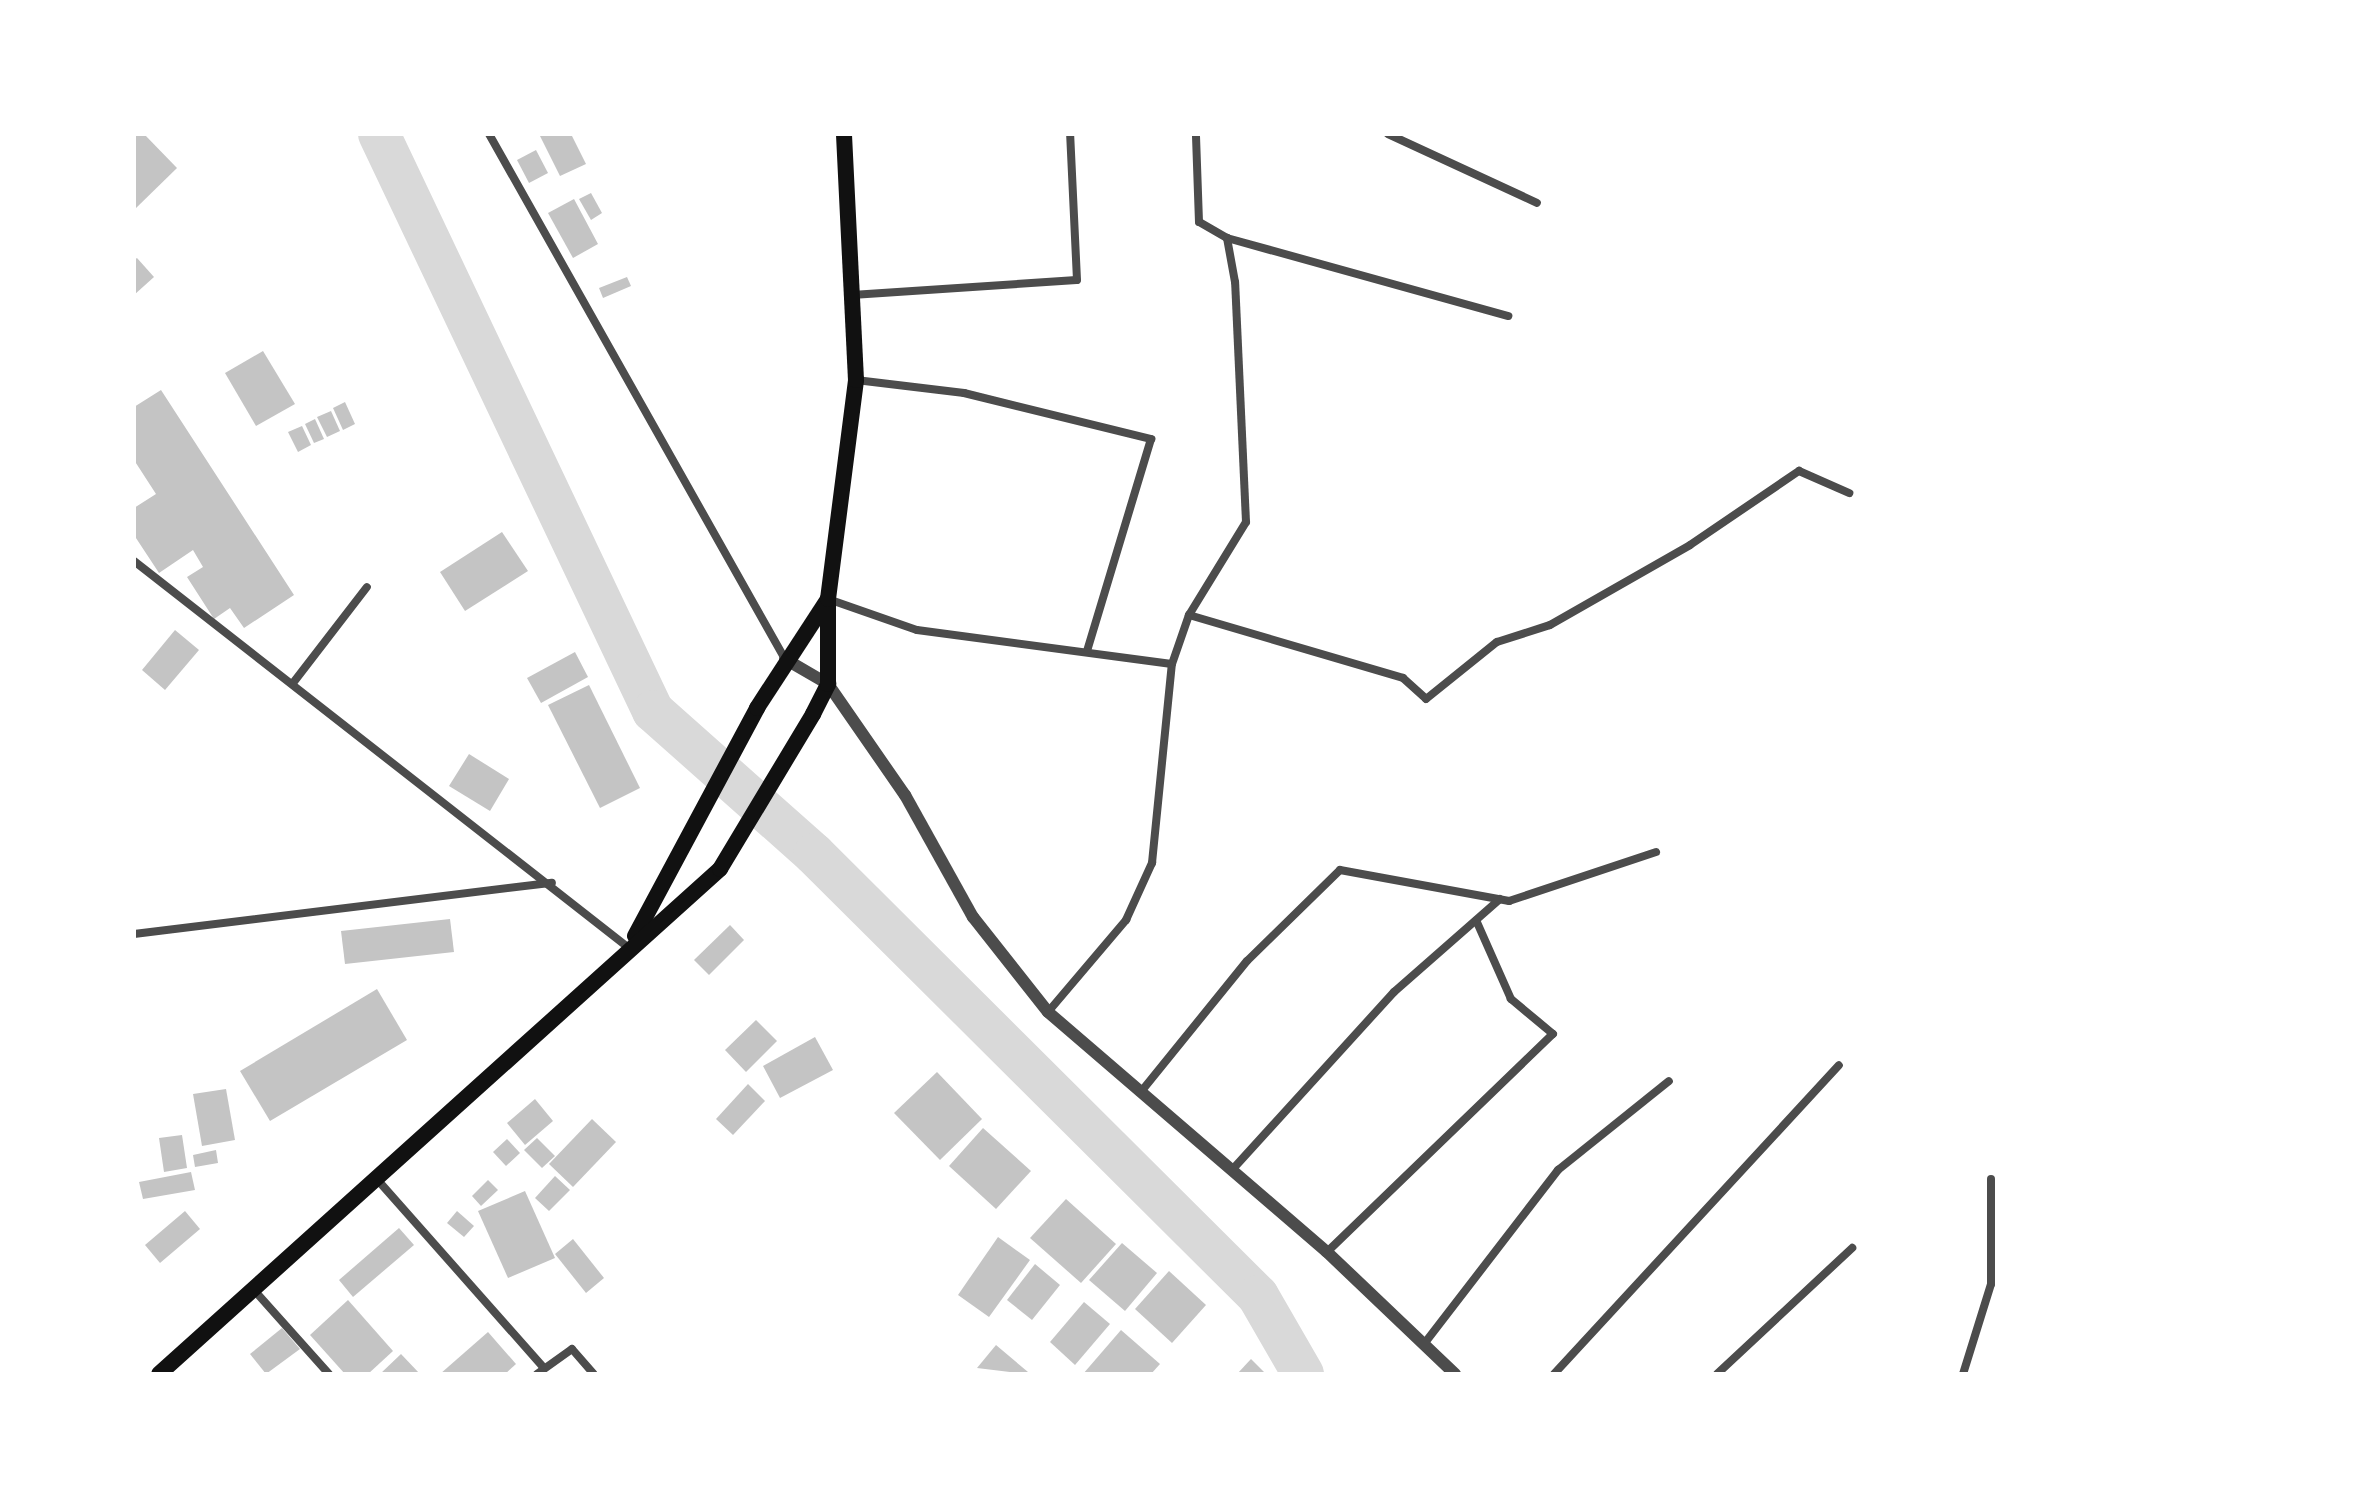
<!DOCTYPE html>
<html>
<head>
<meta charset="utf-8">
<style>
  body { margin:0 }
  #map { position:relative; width:2379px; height:1508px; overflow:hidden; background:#fff; font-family:Helvetica,sans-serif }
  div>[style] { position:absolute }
  .river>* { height:42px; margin:-21px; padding:0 21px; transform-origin:21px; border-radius:21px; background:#d9d9d9 }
  .building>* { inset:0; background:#c4c4c4 }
  .minor>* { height:8px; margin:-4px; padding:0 4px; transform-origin:4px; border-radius:4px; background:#4c4c4c }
  .tertiary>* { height:12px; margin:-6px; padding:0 6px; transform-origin:6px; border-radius:6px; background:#4c4c4c }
  .trunk>* { height:16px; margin:-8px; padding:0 8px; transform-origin:8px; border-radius:8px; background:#111 }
  span { translate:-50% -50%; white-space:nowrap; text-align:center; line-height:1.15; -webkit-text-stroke:6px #fff; paint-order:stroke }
  .frame { position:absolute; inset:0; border:136px solid #fff; pointer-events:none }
</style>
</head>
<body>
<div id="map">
  <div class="river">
    <div style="left:379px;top:134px;width:639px;rotate:64.6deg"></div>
    <div style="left:653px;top:711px;width:215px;rotate:41.6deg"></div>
    <div style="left:814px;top:854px;width:626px;rotate:44.87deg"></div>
    <div style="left:1258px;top:1296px;width:90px;rotate:60deg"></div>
  </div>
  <div class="building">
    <div style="clip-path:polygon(134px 134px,144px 134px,177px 168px,134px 210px)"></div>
    <div style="clip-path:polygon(539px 134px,571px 134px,586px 164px,560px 176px)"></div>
    <div style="clip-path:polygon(536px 150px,548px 173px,529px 183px,517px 160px)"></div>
    <div style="clip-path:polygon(591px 193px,602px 213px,591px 220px,579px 199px)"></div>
    <div style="clip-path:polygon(574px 199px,598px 244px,573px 258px,548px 213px)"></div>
    <div style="clip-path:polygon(137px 258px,154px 277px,134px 295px,134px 260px)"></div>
    <div style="clip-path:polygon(627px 277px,631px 286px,603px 298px,599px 288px)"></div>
    <div style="clip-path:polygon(263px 351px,295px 404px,256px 426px,225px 373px)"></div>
    <div style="clip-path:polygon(161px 390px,294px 595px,244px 628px,230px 608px,214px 619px,187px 577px,203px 567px,193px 550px,159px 573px,134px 535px,134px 508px,156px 494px,134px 460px,134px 407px)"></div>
    <div style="clip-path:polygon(345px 402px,355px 424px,343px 430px,333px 408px)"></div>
    <div style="clip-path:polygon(331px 411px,340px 431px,327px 437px,317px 417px)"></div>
    <div style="clip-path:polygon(315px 419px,324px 439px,314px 443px,305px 424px)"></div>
    <div style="clip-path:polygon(302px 426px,311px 445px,298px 452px,288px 432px)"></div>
    <div style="clip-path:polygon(502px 532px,528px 571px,465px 611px,440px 572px)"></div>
    <div style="clip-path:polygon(175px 630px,199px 650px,165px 690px,142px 670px)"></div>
    <div style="clip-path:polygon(575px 652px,588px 677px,541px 703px,527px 678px)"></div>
    <div style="clip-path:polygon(589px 685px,640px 788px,600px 808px,548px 705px)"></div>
    <div style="clip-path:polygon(469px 754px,509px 779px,490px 811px,449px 786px)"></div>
    <div style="clip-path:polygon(450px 919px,454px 952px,345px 964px,341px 931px)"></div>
    <div style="clip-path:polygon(730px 925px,744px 940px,709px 975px,694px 960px)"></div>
    <div style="clip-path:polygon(377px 989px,407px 1040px,270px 1121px,240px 1071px)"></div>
    <div style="clip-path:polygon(756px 1020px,777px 1041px,746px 1072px,725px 1050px)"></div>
    <div style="clip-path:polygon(815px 1037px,833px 1070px,780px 1098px,763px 1066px)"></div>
    <div style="clip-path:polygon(937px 1072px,982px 1119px,940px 1160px,894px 1113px)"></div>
    <div style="clip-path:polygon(748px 1084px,765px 1101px,733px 1135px,716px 1119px)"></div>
    <div style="clip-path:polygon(226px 1089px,235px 1140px,202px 1146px,193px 1094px)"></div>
    <div style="clip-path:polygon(535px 1099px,553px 1121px,525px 1145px,507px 1123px)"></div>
    <div style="clip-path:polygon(592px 1119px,616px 1142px,573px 1187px,549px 1164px)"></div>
    <div style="clip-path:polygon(983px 1128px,1031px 1171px,996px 1209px,949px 1166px)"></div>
    <div style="clip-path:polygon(182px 1135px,187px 1168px,164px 1172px,159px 1138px)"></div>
    <div style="clip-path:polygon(537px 1138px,555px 1156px,542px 1168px,524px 1150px)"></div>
    <div style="clip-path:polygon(507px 1139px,520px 1153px,506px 1166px,493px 1152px)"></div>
    <div style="clip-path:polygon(216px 1150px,218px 1163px,195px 1167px,193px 1155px)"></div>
    <div style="clip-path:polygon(191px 1172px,195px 1190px,143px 1199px,139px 1182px)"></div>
    <div style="clip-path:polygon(555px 1176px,570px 1190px,549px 1211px,535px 1198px)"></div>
    <div style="clip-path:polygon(488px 1180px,498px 1190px,481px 1206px,472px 1196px)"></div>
    <div style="clip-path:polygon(525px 1191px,555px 1258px,508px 1278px,478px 1211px)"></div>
    <div style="clip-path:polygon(1066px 1199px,1116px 1244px,1081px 1283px,1030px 1238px)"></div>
    <div style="clip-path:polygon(185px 1211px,200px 1229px,160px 1263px,145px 1245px)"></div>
    <div style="clip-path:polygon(457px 1211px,474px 1226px,464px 1237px,447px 1223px)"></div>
    <div style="clip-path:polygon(399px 1228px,414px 1245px,353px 1297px,339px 1280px)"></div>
    <div style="clip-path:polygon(998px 1237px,1030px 1260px,989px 1317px,958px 1295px)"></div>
    <div style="clip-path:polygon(573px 1239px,604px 1278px,586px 1293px,555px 1254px)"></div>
    <div style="clip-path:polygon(1122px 1243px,1157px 1273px,1125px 1311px,1089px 1280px)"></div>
    <div style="clip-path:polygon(1035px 1264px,1060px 1285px,1032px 1320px,1007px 1300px)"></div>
    <div style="clip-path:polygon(1169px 1271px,1206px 1305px,1172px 1343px,1135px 1309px)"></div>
    <div style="clip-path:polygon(348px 1300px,393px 1351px,368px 1374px,345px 1374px,310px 1335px)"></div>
    <div style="clip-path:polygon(1084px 1302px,1110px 1324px,1075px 1365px,1050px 1342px)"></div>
    <div style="clip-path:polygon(282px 1328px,300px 1349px,266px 1374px,250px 1354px)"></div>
    <div style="clip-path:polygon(1121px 1330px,1160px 1364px,1151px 1374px,1083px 1374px)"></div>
    <div style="clip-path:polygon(488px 1332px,516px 1364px,505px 1374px,440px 1374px)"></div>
    <div style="clip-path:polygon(996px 1345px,1028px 1372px,1027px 1374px,977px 1368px)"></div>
    <div style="clip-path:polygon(401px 1354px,420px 1374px,380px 1374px)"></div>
    <div style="clip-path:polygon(1251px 1359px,1266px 1374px,1237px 1374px)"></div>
  </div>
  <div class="minor">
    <div style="left:489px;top:134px;width:603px;rotate:60.59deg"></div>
    <div style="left:1388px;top:134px;width:164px;rotate:24.8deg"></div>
    <div style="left:1227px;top:238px;width:292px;rotate:15.5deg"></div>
    <div style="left:852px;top:295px;width:225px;rotate:-3.8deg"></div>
    <div style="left:1077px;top:280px;width:146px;rotate:-92.7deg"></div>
    <div style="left:856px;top:380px;width:109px;rotate:6.9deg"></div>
    <div style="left:964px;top:393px;width:193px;rotate:13.8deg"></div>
    <div style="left:1151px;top:439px;width:221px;rotate:106.8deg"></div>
    <div style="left:134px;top:561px;width:628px;rotate:38.02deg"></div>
    <div style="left:828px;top:599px;width:94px;rotate:19.2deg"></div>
    <div style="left:917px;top:630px;width:257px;rotate:7.6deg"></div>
    <div style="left:1189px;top:615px;width:223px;rotate:16.4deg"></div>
    <div style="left:1403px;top:678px;width:31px;rotate:42deg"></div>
    <div style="left:1426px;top:699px;width:91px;rotate:-38.8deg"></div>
    <div style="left:1497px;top:642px;width:56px;rotate:-17.8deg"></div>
    <div style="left:1550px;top:625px;width:161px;rotate:-29.7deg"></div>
    <div style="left:1690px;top:545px;width:132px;rotate:-34.2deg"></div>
    <div style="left:1799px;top:471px;width:55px;rotate:23.7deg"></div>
    <div style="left:293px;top:683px;width:121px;rotate:-52.4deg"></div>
    <div style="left:134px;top:934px;width:421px;rotate:-7deg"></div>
    <div style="left:1048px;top:1012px;width:121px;rotate:-49.7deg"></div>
    <div style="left:1126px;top:920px;width:63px;rotate:-65.5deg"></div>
    <div style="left:1152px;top:863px;width:200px;rotate:-84.3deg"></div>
    <div style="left:1172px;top:664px;width:52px;rotate:-70.9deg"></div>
    <div style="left:1189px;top:615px;width:109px;rotate:-58.5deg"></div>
    <div style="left:1246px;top:522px;width:240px;rotate:-92.6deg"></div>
    <div style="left:1235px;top:282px;width:45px;rotate:-100.3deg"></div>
    <div style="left:1227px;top:238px;width:32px;rotate:-150deg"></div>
    <div style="left:1199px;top:222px;width:88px;rotate:-92deg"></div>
    <div style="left:1140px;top:1093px;width:170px;rotate:-51deg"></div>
    <div style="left:1247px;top:961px;width:130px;rotate:-44.4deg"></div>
    <div style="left:1340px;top:870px;width:172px;rotate:10.4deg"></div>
    <div style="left:1509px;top:901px;width:155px;rotate:-18.4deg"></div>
    <div style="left:1232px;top:1170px;width:241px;rotate:-47.7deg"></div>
    <div style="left:1394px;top:992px;width:141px;rotate:-41.3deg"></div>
    <div style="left:375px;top:1177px;width:255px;rotate:48.5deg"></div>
    <div style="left:1327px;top:1252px;width:314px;rotate:-44deg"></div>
    <div style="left:1553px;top:1034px;width:55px;rotate:-140.2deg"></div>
    <div style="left:1511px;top:999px;width:86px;rotate:-113.9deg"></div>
    <div style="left:253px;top:1289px;width:114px;rotate:48.2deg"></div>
    <div style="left:1424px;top:1344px;width:220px;rotate:-52.4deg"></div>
    <div style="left:1558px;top:1170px;width:142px;rotate:-38.7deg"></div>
    <div style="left:537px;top:1374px;width:43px;rotate:-35.5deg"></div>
    <div style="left:572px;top:1349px;width:33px;rotate:49deg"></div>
    <div style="left:1554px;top:1374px;width:420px;rotate:-47.3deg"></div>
    <div style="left:1717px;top:1374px;width:185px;rotate:-43deg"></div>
    <div style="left:1963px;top:1374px;width:94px;rotate:-72.7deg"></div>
    <div style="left:1991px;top:1284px;width:105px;rotate:-90deg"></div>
  </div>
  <div class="tertiary">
    <div style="left:785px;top:659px;width:50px;rotate:30.2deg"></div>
    <div style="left:828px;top:684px;width:135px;rotate:55.3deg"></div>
    <div style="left:905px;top:795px;width:140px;rotate:60.9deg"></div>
    <div style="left:973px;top:917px;width:121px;rotate:51.7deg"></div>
    <div style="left:1048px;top:1012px;width:368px;rotate:40.7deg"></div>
    <div style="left:1327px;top:1252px;width:177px;rotate:43.6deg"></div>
  </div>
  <div class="trunk">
    <div style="left:635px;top:936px;width:259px;rotate:-61.8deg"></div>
    <div style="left:757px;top:708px;width:130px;rotate:-56.9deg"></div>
    <div style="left:159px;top:1374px;width:755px;rotate:-41.99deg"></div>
    <div style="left:720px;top:869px;width:181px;rotate:-59deg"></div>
    <div style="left:813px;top:714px;width:34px;rotate:-63deg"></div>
    <div style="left:828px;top:684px;width:85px;rotate:-90deg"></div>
    <div style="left:828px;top:599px;width:221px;rotate:-82.7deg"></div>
    <div style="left:856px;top:380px;width:246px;rotate:-92.8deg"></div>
  </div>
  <div class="frame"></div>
</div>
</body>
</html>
